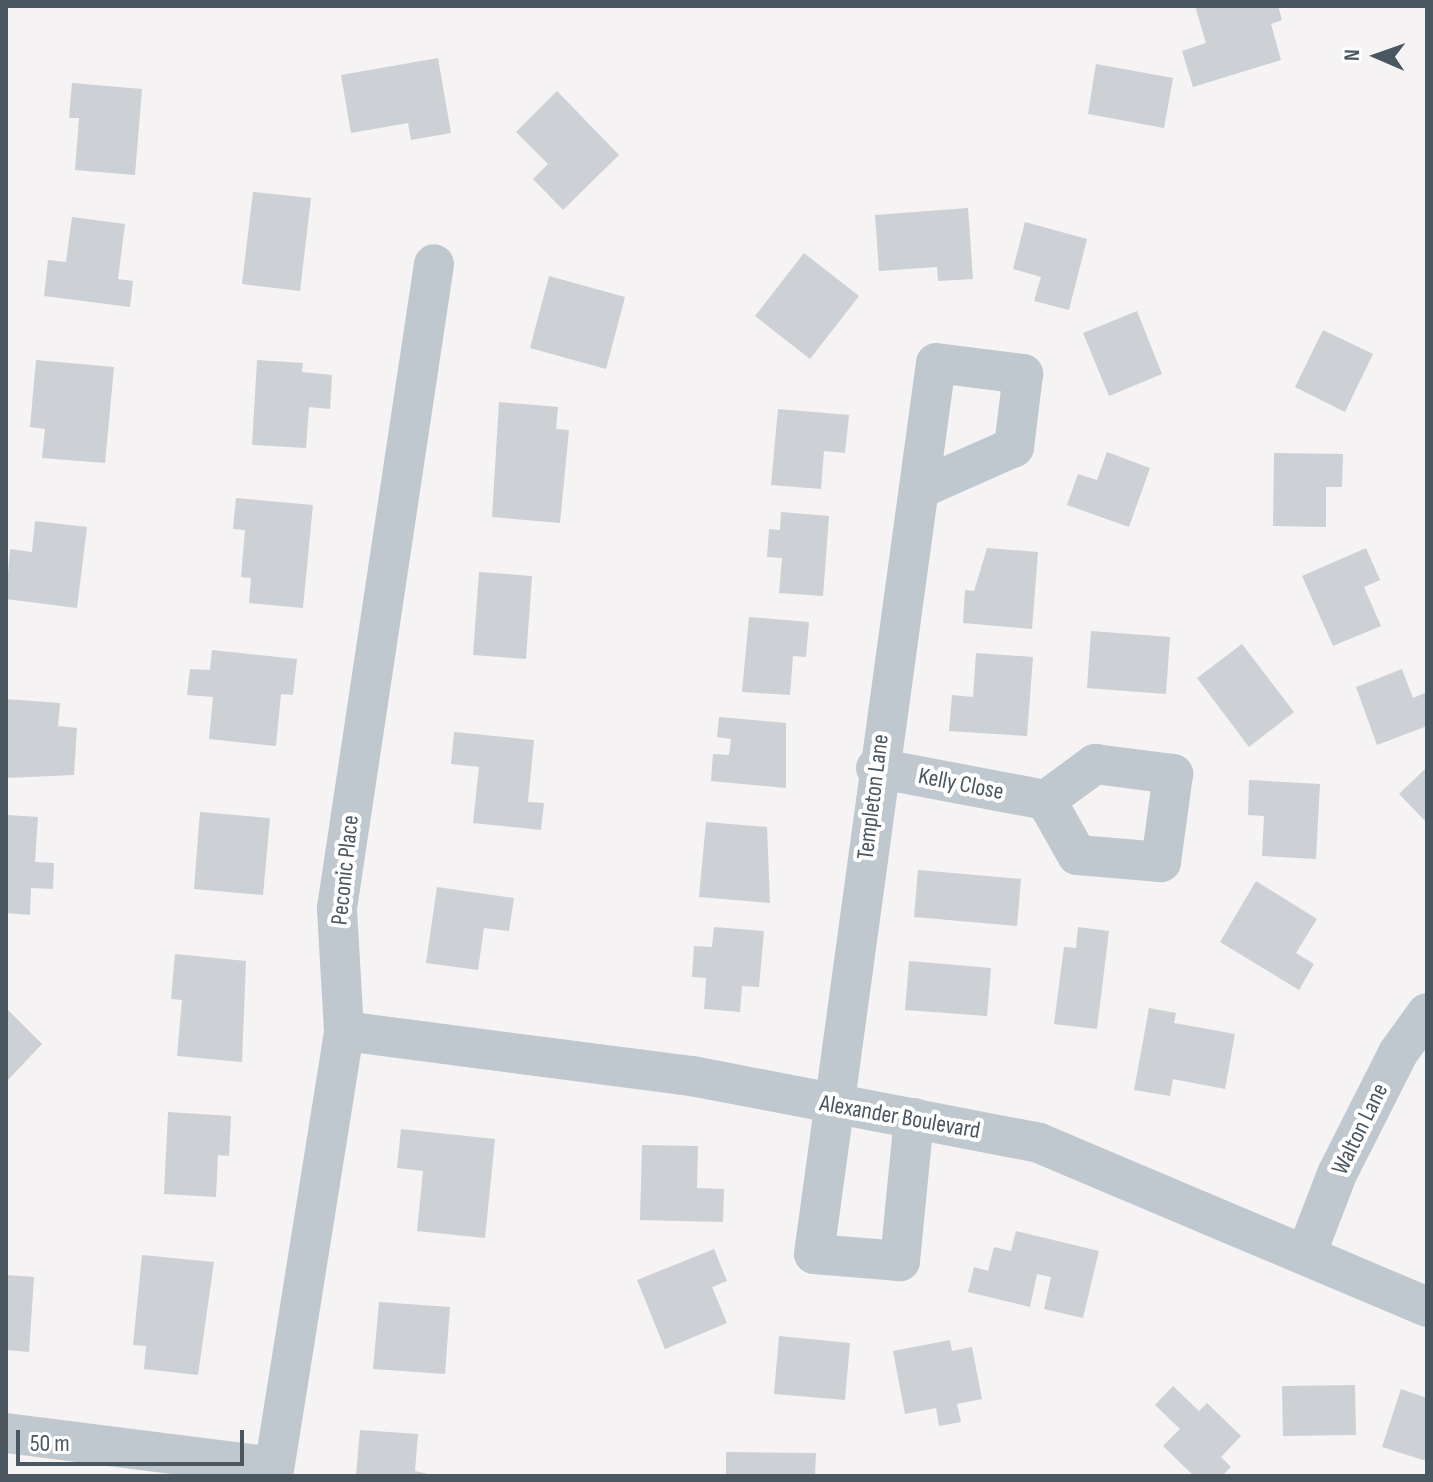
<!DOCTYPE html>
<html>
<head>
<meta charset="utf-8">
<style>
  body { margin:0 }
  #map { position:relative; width:1433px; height:1482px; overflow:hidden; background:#f5f3f3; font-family:"Sofia Sans Condensed",sans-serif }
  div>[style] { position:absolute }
  .building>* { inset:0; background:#cdd0d5 }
  .minor>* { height:40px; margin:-20px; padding:0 20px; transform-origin:20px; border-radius:20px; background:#bfc8ce }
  span { translate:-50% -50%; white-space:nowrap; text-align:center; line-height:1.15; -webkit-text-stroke:8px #fff; paint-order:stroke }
  .street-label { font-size:24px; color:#4b5760 }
  .frame { position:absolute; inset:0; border:8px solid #4b5760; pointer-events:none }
  .north { position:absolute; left:1337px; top:16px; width:80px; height:80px; -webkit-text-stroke:6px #fff; paint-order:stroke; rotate:272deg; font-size:22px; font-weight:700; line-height:32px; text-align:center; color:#4b5760 }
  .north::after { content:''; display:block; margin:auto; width:28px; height:36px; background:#4b5760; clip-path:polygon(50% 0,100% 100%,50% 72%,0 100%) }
  .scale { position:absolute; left:16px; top:1430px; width:228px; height:36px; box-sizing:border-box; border:4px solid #4b5760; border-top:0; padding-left:10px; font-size:24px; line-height:28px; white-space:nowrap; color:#4b5760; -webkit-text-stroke:6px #fff; paint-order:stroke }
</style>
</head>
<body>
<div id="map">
  <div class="building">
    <div style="clip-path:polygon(1195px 6px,1278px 6px,1282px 20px,1271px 24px,1281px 60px,1193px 87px,1182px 51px,1206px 43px)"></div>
    <div style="clip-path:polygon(438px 58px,451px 133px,411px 140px,408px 123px,351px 133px,341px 75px)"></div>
    <div style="clip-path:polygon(1096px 64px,1173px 78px,1164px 128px,1088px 114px)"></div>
    <div style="clip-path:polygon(72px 83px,142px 89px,135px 175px,75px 170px,79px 118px,69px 118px)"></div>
    <div style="clip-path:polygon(557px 91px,619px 155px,563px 210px,533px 179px,548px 164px,516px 132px)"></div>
    <div style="clip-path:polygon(253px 192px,311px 198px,300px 291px,242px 284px)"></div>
    <div style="clip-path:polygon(968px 208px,973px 279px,938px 281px,937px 267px,879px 271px,875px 215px)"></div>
    <div style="clip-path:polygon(72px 217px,125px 224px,118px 279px,133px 281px,130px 307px,44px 296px,48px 260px,66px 262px)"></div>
    <div style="clip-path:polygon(1025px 222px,1087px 239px,1069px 310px,1034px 301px,1041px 277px,1013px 269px)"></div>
    <div style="clip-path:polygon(804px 253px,859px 296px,810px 359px,755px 316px)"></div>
    <div style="clip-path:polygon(549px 276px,625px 297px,606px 369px,530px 348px)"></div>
    <div style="clip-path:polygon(1137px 311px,1162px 374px,1109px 396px,1083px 333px)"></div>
    <div style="clip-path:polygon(1323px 330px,1373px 354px,1345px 412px,1295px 387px)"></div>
    <div style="clip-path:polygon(36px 360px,114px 367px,105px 463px,42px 458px,45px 429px,30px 427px)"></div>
    <div style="clip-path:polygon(257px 360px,303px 363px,302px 372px,332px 375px,330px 409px,309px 407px,306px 448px,252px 445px)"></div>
    <div style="clip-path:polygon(499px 402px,558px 407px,556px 429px,569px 430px,560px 523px,492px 517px)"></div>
    <div style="clip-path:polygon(778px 409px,849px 415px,845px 453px,824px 451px,821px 489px,771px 485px)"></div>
    <div style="clip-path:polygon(1107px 452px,1150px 468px,1129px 527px,1067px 505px,1078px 474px,1097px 480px)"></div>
    <div style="clip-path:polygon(1274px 453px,1343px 454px,1342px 487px,1326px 487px,1326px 527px,1273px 526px)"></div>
    <div style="clip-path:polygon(236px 498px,313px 505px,303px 608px,249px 603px,251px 578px,241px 577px,245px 530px,233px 529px)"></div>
    <div style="clip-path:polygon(781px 512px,829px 516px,823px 596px,779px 593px,782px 558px,767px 557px,769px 529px,780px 530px)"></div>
    <div style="clip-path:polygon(35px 521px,87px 527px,77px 608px,6px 599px,10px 549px,32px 552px)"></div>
    <div style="clip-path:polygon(987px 548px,1038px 552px,1032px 629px,963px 623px,965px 590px,974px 591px)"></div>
    <div style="clip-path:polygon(1366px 548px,1380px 580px,1364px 587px,1381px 626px,1333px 646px,1302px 576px)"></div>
    <div style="clip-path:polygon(479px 572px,532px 576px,526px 659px,473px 655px)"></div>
    <div style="clip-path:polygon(749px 617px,809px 622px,806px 657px,793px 656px,790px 695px,742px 692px)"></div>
    <div style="clip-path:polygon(1091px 631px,1170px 637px,1166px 694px,1087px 688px)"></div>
    <div style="clip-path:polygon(1242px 644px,1294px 712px,1249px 747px,1197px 678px)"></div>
    <div style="clip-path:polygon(212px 650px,297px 659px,293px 695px,281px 694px,276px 746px,209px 739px,213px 697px,187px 695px,190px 669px,210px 670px)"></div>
    <div style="clip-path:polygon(976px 653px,1033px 657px,1027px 736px,949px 731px,952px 695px,973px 697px)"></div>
    <div style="clip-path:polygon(1402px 669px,1413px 698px,1427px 692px,1427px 726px,1377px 745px,1356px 687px)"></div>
    <div style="clip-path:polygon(6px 699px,60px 703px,58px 726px,77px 728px,74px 775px,6px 778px)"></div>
    <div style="clip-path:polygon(719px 717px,786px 723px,786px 788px,711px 781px,713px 754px,729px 755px,731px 739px,717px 737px)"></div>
    <div style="clip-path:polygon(454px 732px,534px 740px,528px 802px,544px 803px,541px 830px,473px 823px,479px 767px,451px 764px)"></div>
    <div style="clip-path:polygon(1427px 767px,1427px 823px,1399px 794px)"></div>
    <div style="clip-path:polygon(1249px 780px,1320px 784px,1316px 859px,1262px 856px,1264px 816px,1248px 815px)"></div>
    <div style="clip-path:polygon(200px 812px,270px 818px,263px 895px,194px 889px)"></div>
    <div style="clip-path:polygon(7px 815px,38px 817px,35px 862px,54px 863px,53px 889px,31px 888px,30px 915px,6px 913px)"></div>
    <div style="clip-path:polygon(706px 822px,767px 827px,770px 903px,699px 897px)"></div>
    <div style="clip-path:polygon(918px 870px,1021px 879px,1017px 926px,914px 917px)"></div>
    <div style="clip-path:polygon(1256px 881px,1317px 919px,1296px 953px,1314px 964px,1299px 990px,1220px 942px)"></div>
    <div style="clip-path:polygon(437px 887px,514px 898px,509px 931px,484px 928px,478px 970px,426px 963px)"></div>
    <div style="clip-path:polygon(714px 927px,764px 931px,759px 987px,742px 986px,740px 1012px,704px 1009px,706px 978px,692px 977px,694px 946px,712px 947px)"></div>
    <div style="clip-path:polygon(1078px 927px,1109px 931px,1097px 1029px,1054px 1024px,1064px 947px,1076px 948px)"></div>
    <div style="clip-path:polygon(175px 954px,246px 961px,242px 1062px,177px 1056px,182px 1000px,171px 999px)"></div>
    <div style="clip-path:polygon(909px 961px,991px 968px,987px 1016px,905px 1010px)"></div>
    <div style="clip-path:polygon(6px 1008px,42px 1044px,6px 1082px)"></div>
    <div style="clip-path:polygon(1149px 1008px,1176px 1013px,1174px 1023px,1235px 1034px,1225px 1089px,1173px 1079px,1170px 1096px,1134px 1090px)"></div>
    <div style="clip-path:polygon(168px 1112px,231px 1116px,229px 1156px,218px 1155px,216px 1197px,164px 1194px)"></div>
    <div style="clip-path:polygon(401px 1129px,495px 1139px,485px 1238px,417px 1231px,423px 1171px,397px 1168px)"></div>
    <div style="clip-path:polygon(642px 1145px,698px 1146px,697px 1188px,724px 1189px,723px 1222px,640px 1220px)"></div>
    <div style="clip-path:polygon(1016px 1231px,1099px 1251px,1083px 1318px,1044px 1309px,1051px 1277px,1037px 1274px,1030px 1307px,968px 1292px,974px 1267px,988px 1271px,994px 1247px,1011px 1251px)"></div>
    <div style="clip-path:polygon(714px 1249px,727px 1281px,712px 1287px,727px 1323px,665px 1349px,637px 1280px)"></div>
    <div style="clip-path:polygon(142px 1255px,214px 1262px,198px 1375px,144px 1369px,146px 1346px,133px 1345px)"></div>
    <div style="clip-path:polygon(6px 1275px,34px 1277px,29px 1352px,6px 1350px)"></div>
    <div style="clip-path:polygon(379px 1302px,450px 1307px,445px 1374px,373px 1369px)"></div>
    <div style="clip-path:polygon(779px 1336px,850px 1343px,845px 1400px,774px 1394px)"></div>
    <div style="clip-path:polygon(950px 1340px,952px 1351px,972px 1347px,982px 1399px,957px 1404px,961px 1422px,939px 1426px,936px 1408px,905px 1414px,893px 1351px)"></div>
    <div style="clip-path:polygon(1355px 1385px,1356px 1435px,1283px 1436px,1282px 1386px)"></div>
    <div style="clip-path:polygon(1173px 1386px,1199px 1411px,1207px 1403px,1241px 1436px,1221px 1457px,1231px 1467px,1222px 1476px,1194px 1476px,1163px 1446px,1180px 1429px,1155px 1405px)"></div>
    <div style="clip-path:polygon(1401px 1389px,1427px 1398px,1426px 1461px,1382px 1447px)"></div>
    <div style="clip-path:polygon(360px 1430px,418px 1434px,415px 1471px,437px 1476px,356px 1476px)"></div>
    <div style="clip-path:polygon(726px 1452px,816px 1453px,815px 1476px,726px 1476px)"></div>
  </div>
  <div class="minor">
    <div style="left:876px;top:768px;width:173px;rotate:10.7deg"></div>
    <div style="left:1046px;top:800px;width:61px;rotate:-36.3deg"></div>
    <div style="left:1095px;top:764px;width:79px;rotate:7.3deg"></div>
    <div style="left:1173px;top:774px;width:89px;rotate:97.8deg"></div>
    <div style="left:1161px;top:862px;width:84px;rotate:-175.2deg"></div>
    <div style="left:1077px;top:855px;width:63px;rotate:-119.4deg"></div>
    <div style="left:344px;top:1031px;width:351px;rotate:7.4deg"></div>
    <div style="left:692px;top:1076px;width:353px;rotate:10.9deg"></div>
    <div style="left:1039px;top:1143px;width:421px;rotate:22.9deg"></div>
    <div style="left:914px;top:1118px;width:144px;rotate:95.6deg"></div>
    <div style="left:900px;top:1261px;width:86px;rotate:-175.3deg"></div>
    <div style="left:814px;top:1254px;width:899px;rotate:-82.2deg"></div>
    <div style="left:936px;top:363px;width:88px;rotate:7.2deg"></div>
    <div style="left:1023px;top:374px;width:74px;rotate:97deg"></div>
    <div style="left:1014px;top:447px;width:104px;rotate:156.1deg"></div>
    <div style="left:1307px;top:1252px;width:84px;rotate:-69deg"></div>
    <div style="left:1337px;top:1174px;width:136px;rotate:-63.2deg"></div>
    <div style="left:1398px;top:1053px;width:49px;rotate:-54.1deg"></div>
    <div style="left:6px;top:1433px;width:270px;rotate:7.2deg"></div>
    <div style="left:273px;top:1476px;width:451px;rotate:-80.9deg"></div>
    <div style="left:344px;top:1031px;width:123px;rotate:-93.3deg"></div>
    <div style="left:337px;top:908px;width:651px;rotate:-81.43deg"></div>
  </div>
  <div class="street-label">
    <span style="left:961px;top:784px;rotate:11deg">Kelly Close</span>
    <span style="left:873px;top:797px;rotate:-83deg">Templeton Lane</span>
    <span style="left:345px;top:870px;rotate:-84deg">Peconic Place</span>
    <span style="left:900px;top:1117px;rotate:10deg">Alexander Boulevard</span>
    <span style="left:1360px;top:1129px;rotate:-64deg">Walton Lane</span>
  </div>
  <div class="frame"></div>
  <div class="north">N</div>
  <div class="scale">50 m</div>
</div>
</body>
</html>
